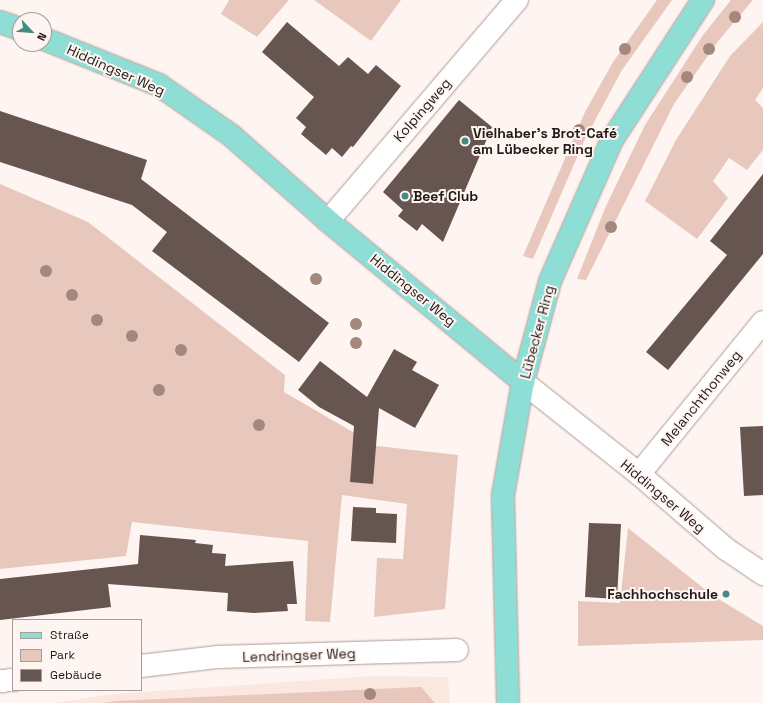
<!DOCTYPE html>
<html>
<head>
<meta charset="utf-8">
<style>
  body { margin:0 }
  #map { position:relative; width:763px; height:703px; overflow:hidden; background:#fef5f2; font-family:"Space Grotesk",sans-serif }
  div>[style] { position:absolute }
  .built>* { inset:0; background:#f9e7e0 }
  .green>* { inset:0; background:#e8c7bc }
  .building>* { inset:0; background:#67554f }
  .roads { filter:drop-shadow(0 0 1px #b09c95) drop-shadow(0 0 1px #b09c95) }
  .minor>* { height:22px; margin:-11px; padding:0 11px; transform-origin:11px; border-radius:11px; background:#fff }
  .major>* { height:22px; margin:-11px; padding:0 11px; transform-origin:11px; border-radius:11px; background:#8fded6 }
  .trees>* { width:12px; height:12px; margin:-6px; border-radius:50%; background:#a5887d }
  .dots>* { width:11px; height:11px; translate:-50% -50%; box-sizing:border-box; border:2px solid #fef5f2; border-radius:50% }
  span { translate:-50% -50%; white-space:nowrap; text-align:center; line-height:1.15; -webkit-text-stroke:4px #fef5f2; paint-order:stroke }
  .street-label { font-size:14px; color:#211a17 }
  .poi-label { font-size:14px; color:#211a17; font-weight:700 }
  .left { translate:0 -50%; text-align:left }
  .right { translate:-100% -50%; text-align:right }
  .legend { position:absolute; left:12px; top:619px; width:130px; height:72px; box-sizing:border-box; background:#fef5f2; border:1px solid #a69d9a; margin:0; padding:5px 7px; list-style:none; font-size:12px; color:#211a17 }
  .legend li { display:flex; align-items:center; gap:8px; height:20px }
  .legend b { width:20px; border:1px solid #a69d9a }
  .north { position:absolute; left:12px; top:12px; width:40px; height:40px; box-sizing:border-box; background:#fef5f2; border:1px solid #a69d9a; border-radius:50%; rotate:116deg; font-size:11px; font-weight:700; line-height:16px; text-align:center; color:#211a17 }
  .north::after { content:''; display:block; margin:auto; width:14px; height:18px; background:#458b83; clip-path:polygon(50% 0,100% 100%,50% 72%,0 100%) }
</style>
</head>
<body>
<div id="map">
  <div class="built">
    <div style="clip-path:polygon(374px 676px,448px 677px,450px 703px,54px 703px,113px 694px)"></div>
  </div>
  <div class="green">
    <div style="clip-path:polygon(229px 0,289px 0,257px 37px,221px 14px)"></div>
    <div style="clip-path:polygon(314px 0,401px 0,371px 41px)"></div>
    <div style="clip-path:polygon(657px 0,672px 0,622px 70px,585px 139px,533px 259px,523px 256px,585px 112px,613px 62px)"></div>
    <div style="clip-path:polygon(731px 0,753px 0,719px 40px,674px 104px,586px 280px,577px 279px,606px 206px,645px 125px,703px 35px)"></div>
    <div style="clip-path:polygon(763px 22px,763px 88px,755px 100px,763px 108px,763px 150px,747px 170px,729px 158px,713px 181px,728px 198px,697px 239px,645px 201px,676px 140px,730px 56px)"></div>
    <div style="clip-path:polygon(0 184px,88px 222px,285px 375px,284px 392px,377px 446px,458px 455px,445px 609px,374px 617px,377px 558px,403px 559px,407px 504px,342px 495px,330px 622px,305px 621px,308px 541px,132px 522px,126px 556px,0 569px)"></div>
    <div style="clip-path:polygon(628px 528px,712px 595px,763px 626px,763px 640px,578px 646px,578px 601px,620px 603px)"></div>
    <div style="clip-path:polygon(421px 687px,435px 703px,103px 703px,116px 701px)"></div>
  </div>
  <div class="building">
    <div style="clip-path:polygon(287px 22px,339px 66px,348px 57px,368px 74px,376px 65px,401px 86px,353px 147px,351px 146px,342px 157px,332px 148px,326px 155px,301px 134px,306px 127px,296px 118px,314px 97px,262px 52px)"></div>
    <div style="clip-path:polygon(459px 100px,492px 127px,443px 242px,422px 224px,417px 231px,398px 216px,403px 210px,383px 192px)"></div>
    <div style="clip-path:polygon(0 111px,147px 160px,141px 179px,329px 323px,299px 362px,152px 251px,167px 232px,132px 205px,0 162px)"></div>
    <div style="clip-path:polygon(763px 174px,763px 254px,668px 370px,646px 352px,727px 255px,710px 241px)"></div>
    <div style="clip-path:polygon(394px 349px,417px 362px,412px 370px,439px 385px,415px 428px,379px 408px,373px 484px,350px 482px,354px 426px,319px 407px,298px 390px,320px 361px,367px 397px)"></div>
    <div style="clip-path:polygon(763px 426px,763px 495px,744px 496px,740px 427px)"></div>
    <div style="clip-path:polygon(353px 507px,376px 508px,376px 513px,397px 514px,396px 543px,351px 541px)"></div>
    <div style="clip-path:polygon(589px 523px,621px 524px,617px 599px,585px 597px)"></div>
    <div style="clip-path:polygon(140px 535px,196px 540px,195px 543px,213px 545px,212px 553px,226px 554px,225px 566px,293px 561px,297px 604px,287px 604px,288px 611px,254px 613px,227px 611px,228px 593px,108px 584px,111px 607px,0 620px,0 579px,138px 564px)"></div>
  </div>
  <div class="roads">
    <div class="minor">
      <div style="left:328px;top:221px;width:291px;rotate:-49.5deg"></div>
      <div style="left:523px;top:382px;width:148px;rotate:38.4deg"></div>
      <div style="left:639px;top:474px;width:115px;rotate:40.8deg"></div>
      <div style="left:726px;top:549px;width:45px;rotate:34deg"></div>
      <div style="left:639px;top:474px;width:196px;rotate:-50.8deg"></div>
      <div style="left:141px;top:666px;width:78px;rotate:-6.7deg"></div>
      <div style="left:218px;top:657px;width:239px;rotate:-1.7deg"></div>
      <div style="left:0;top:681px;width:13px;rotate:-4deg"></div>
    </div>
    <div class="major">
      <div style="left:0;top:22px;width:21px;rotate:19deg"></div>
      <div style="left:44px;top:39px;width:124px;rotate:21.8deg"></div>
      <div style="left:159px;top:85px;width:89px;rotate:34.9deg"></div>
      <div style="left:232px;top:136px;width:128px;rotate:41.5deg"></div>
      <div style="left:328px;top:221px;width:253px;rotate:39.5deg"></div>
      <div style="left:508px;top:703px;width:208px;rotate:-91.4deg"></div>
      <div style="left:503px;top:495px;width:115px;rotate:-80deg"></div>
      <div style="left:523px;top:382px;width:105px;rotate:-75deg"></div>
      <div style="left:550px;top:281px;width:154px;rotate:-66.3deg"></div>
      <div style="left:612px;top:140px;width:167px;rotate:-57deg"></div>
    </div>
  </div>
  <div class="trees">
    <div style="left:735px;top:17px"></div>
    <div style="left:625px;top:49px"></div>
    <div style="left:709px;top:49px"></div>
    <div style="left:687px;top:77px"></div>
    <div style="left:579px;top:130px"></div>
    <div style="left:611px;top:227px"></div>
    <div style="left:46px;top:271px"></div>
    <div style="left:316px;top:279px"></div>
    <div style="left:72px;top:295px"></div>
    <div style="left:97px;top:320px"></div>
    <div style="left:356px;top:324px"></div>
    <div style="left:132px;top:336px"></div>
    <div style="left:356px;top:343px"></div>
    <div style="left:181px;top:350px"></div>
    <div style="left:159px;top:390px"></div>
    <div style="left:259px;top:425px"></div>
    <div style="left:370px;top:694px"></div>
  </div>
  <div class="dots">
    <div style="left:465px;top:141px;background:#458b83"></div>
    <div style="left:405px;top:196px;background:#458b83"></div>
    <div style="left:726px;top:594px;background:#458b83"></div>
  </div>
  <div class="street-label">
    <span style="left:116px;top:70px;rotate:24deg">Hiddingser Weg</span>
    <span style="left:422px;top:110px;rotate:-49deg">Kolpingweg</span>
    <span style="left:413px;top:290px;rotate:39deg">Hiddingser Weg</span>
    <span style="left:537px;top:332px;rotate:-75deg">Lübecker Ring</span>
    <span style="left:701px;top:398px;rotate:-51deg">Melanchthonweg</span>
    <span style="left:663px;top:496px;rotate:40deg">Hiddingser Weg</span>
    <span style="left:299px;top:655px;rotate:-2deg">Lendringser Weg</span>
  </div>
  <div class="poi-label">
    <span class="left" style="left:473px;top:141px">Vielhaber's Brot-Café<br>am Lübecker Ring</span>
    <span class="left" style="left:413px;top:196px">Beef Club</span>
    <span class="right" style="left:718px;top:594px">Fachhochschule</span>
  </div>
  <ul class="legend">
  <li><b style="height:5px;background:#8fded6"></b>Straße</li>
  <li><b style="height:11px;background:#e8c7bc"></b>Park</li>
  <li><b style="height:11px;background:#67554f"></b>Gebäude</li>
  </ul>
  <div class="north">N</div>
</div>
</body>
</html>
